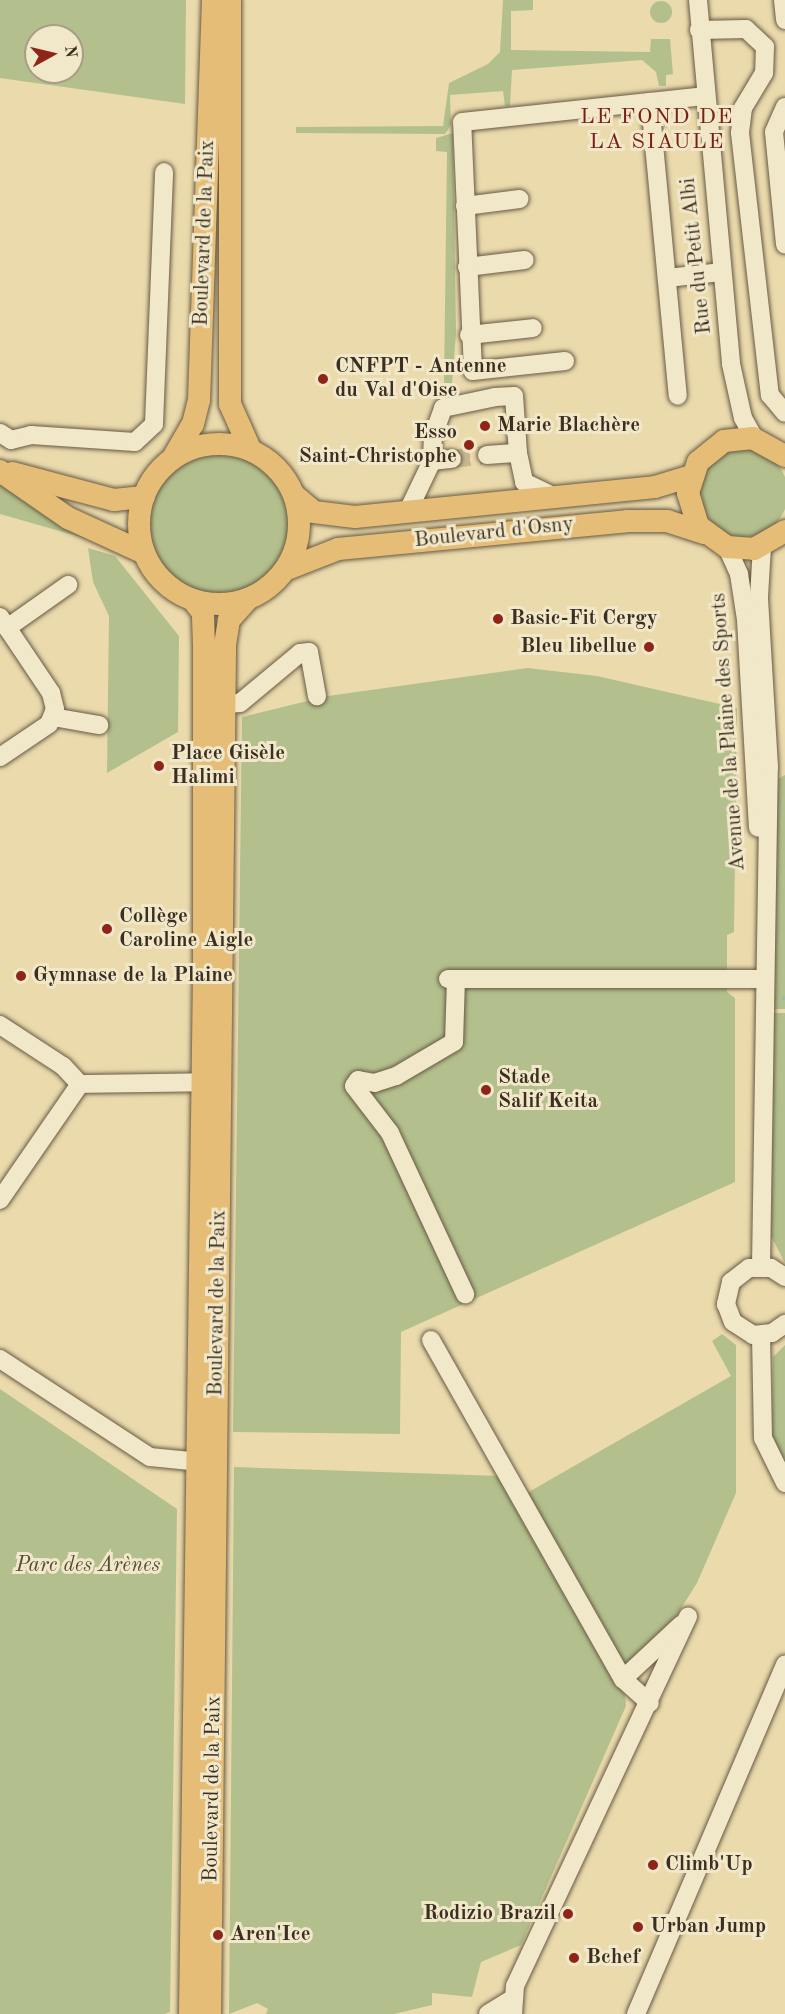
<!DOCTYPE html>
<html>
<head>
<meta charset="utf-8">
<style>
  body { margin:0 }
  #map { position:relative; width:785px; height:2014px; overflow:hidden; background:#eadaac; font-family:"Old Standard TT",serif }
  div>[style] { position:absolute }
  .green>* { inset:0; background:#b3c08d }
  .round { border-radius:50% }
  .stream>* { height:4.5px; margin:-2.25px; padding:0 2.25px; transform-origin:2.25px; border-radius:2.25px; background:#98bbaa }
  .minor-tunnel>* { height:18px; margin-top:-9px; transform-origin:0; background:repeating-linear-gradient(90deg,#c7b890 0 18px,transparent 0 27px) }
  .roads { filter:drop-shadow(0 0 2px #685a44) drop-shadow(0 0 2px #685a44) }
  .minor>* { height:18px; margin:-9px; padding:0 9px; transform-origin:9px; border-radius:9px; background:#f1e7c9 }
  .major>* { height:22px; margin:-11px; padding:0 11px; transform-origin:11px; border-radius:11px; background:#e5bd76 }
  .major>.ring { margin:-11px; padding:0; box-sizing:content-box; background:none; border:22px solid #e5bd76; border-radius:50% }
  .dots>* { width:16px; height:16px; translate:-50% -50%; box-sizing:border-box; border:3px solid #f1e7c9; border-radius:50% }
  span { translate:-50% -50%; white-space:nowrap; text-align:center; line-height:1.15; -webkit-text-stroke:6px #f1e7c9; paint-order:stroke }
  .street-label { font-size:21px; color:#3c2f21 }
  .poi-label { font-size:21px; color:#3c2f21; font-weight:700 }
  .left { translate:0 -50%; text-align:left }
  .right { translate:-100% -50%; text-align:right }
  .park-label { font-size:21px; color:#544c37; font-style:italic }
  .neighbourhood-label { font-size:22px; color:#7a1f14; letter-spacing:1.5px }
  .north { position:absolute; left:24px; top:24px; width:60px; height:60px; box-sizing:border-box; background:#f1e7c9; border:2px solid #a99d86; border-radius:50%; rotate:82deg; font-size:16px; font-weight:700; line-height:24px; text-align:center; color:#3c2f21 }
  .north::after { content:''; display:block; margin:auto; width:21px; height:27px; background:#8f2418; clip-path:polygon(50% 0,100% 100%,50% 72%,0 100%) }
</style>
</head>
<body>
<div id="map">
  <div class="green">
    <div style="clip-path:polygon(evenodd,0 0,186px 0,185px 104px,0 78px,0 0,36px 36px,72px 36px,72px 72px,36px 72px,36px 36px)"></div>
    <div style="clip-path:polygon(503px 0,533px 0,533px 10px,511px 11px,511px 50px,650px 52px,651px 39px,670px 39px,673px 74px,666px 75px,666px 86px,659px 86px,656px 72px,642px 60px,512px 70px,510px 106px,505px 106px,503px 91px,450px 95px,451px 125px,445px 134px,296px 133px,296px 127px,443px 126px,449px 83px,488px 64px,500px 52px)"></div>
    <div class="round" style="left:650px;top:1px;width:22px;height:22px"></div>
    <div style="clip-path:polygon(453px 133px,456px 333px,452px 383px,444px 384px,447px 152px,436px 151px,436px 138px)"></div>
    <div class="round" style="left:700px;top:449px;width:88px;height:88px"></div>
    <div class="round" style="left:150px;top:455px;width:138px;height:138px"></div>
    <div style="clip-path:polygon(0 481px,91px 540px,0 514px)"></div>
    <div style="clip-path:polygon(88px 548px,115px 556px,179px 636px,178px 732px,107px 773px,109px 616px,93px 582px)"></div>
    <div style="clip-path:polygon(527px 668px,597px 676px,737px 708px,734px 932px,727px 935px,727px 992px,735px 998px,735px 1182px,401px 1332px,400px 1434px,233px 1432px,242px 717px,328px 696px)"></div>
    <div style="clip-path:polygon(785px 775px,785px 1009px,772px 1009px,776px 780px)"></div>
    <div style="clip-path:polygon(772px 1013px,785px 1013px,785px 1263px,771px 1236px)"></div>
    <div style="clip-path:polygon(722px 1334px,736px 1345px,736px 1493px,697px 1583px,670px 1626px,625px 1670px,527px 1493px,731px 1376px,712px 1341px)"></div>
    <div style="clip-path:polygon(785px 1345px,785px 1465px,772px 1442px,773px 1357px)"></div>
    <div style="clip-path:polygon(0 1389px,177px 1509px,170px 2012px,165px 2014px,0 2014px)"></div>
    <div style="clip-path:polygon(234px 1467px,501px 1476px,625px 1695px,626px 1706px,521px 1945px,481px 1962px,472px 1997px,432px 1993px,432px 2005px,394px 2014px,266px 2014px,268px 2009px,257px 2003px,229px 2014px)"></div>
  </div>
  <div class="stream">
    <div style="left:783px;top:998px;width:2px"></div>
  </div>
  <div class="minor-tunnel">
    <div style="left:452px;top:459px;width:35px;rotate:-7deg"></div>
  </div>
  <div class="roads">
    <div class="minor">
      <div style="left:698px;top:0;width:365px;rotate:84.8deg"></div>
      <div style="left:731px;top:364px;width:55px;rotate:77.5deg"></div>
      <div style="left:743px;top:418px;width:23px;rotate:61deg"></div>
      <div style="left:783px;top:0;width:20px;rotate:84deg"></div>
      <div style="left:699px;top:30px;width:47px;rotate:-1.2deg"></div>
      <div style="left:746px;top:29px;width:26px;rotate:43deg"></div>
      <div style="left:765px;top:47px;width:26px;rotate:92deg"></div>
      <div style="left:764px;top:73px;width:41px;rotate:121deg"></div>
      <div style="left:743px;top:108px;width:25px;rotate:97deg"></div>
      <div style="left:740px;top:133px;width:264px;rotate:83.5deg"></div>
      <div style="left:770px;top:395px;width:23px;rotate:50deg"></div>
      <div style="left:650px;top:102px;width:54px;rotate:-6.3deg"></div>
      <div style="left:785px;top:107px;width:27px;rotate:114deg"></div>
      <div style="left:774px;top:132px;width:113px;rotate:84.4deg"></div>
      <div style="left:465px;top:206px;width:55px;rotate:-7.3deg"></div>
      <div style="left:467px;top:267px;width:58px;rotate:-6.9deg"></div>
      <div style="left:667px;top:278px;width:54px;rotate:-6.3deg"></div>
      <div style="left:469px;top:335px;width:64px;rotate:-6.2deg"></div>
      <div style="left:565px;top:361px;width:93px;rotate:173.8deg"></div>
      <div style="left:473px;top:371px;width:249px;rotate:-92.5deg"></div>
      <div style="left:462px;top:122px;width:189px;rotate:-6.1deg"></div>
      <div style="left:650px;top:102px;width:295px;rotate:84.6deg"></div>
      <div style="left:0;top:433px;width:13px;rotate:32deg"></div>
      <div style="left:11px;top:440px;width:21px;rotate:-14deg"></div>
      <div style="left:31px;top:435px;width:104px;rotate:3.9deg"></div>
      <div style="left:135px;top:442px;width:26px;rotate:-43deg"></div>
      <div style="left:154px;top:424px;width:252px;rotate:-87.7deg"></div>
      <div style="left:487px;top:455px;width:31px;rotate:-4deg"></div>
      <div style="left:518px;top:453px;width:30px;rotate:78deg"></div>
      <div style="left:524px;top:482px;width:34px;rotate:26deg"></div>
      <div style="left:432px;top:461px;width:25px;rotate:-88deg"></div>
      <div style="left:433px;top:436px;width:30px;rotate:-70deg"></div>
      <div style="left:443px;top:408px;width:53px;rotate:-11.9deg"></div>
      <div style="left:495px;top:397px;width:19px;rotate:-3deg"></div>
      <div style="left:514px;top:396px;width:57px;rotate:86deg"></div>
      <div style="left:408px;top:511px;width:55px;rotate:-64.4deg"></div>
      <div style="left:432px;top:461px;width:20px;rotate:-6deg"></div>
      <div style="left:727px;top:547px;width:30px;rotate:66deg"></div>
      <div style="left:739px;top:574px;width:47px;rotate:81.3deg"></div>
      <div style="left:746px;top:620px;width:208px;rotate:86.7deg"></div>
      <div style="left:0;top:617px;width:92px;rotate:56.1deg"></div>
      <div style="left:51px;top:693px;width:16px;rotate:76deg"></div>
      <div style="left:55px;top:709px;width:16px;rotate:112deg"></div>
      <div style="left:49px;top:724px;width:59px;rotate:146deg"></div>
      <div style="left:7px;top:628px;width:75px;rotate:-35.2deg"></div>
      <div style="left:225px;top:704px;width:15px;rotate:-4deg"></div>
      <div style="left:240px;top:703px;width:78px;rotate:-39.8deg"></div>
      <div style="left:300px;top:653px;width:9px;rotate:-6deg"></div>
      <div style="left:309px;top:652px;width:45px;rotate:79.7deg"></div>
      <div style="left:53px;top:717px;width:47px;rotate:9.9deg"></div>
      <div style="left:448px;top:979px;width:316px"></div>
      <div style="left:456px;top:979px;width:63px;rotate:91.8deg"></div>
      <div style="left:454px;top:1042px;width:67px;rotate:149.6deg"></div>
      <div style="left:396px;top:1076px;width:22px;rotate:162deg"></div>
      <div style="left:375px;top:1083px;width:17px;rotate:-170deg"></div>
      <div style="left:358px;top:1080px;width:7px;rotate:124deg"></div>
      <div style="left:354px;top:1086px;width:59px;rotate:52.5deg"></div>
      <div style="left:390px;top:1133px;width:178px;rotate:65deg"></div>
      <div style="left:0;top:1025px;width:75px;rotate:33.1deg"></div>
      <div style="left:63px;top:1066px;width:25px;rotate:47deg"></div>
      <div style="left:0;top:1200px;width:141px;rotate:-55.4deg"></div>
      <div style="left:80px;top:1084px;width:135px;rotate:-0.8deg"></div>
      <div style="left:761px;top:1266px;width:499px;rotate:-89.1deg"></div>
      <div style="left:769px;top:767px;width:170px;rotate:-93.4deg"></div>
      <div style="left:759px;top:597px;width:51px;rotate:-86.6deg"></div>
      <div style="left:785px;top:1277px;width:17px;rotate:-147deg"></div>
      <div style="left:771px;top:1268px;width:22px;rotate:180deg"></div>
      <div style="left:749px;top:1268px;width:23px;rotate:142deg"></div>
      <div style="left:731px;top:1282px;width:23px;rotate:103deg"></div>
      <div style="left:726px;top:1304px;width:19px;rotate:69deg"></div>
      <div style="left:733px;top:1322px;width:24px;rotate:33deg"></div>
      <div style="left:753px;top:1335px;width:19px;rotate:-6deg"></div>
      <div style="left:772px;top:1333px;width:16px;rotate:-35deg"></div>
      <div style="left:761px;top:1335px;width:103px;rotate:88.9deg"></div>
      <div style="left:763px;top:1438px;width:50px;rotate:63.9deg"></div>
      <div style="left:431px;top:1340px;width:390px;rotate:60.5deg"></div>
      <div style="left:623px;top:1679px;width:36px;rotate:42deg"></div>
      <div style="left:0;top:1359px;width:179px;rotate:33.2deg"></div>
      <div style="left:150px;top:1457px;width:61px;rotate:5.6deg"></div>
      <div style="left:623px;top:1679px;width:79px;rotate:-43deg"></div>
      <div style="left:488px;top:2014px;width:31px;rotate:-32deg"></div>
      <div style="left:513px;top:2014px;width:28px;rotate:-86deg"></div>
      <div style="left:515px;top:1986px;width:408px;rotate:-64.9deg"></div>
      <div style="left:636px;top:2014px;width:380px;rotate:-66.9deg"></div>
    </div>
    <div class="major">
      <div style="left:230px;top:0;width:404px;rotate:90deg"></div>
      <div style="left:230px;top:404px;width:49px;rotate:66deg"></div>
      <div class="ring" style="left:139px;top:444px;width:138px;height:138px"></div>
      <div style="left:785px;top:456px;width:37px;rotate:-151deg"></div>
      <div style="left:753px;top:438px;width:29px;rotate:174deg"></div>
      <div style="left:724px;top:441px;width:33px;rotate:141deg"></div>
      <div style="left:698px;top:462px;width:33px;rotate:108deg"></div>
      <div style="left:688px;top:493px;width:34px;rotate:73deg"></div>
      <div style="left:698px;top:526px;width:36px;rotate:36deg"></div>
      <div style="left:727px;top:547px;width:27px;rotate:4deg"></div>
      <div style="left:754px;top:549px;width:36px;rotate:-30deg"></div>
      <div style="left:173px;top:458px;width:39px;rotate:-60deg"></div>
      <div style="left:193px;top:424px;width:25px;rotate:-76deg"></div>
      <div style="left:199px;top:400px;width:400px;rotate:-88deg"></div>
      <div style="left:0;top:471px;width:83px;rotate:34.7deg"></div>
      <div style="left:68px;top:518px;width:84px;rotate:24.7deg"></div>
      <div style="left:12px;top:473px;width:106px;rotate:14.8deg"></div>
      <div style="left:114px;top:500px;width:30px;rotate:-6deg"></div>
      <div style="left:295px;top:496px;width:25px;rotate:40deg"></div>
      <div style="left:314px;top:512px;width:41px;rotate:7deg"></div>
      <div style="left:355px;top:517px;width:301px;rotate:-5.7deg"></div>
      <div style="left:655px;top:487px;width:37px;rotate:-17deg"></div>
      <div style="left:287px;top:569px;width:55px;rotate:-21.4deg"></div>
      <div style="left:338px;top:549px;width:290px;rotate:-5.5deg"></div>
      <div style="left:627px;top:521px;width:40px"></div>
      <div style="left:667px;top:521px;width:39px;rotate:18deg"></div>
      <div style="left:190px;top:2014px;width:1047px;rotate:-89.23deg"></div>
      <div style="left:204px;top:967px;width:322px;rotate:-90deg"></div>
      <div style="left:204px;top:645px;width:32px;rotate:-92deg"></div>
      <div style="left:203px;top:613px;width:15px;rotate:-127deg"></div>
      <div style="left:210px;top:2014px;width:1369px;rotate:-89.37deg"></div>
      <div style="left:225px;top:645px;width:25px;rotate:-81deg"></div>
      <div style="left:229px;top:620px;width:27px;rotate:-48deg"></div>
    </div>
  </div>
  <div class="dots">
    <div style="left:323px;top:379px;background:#8f2418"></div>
    <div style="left:485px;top:426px;background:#8f2418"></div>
    <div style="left:469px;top:445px;background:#8f2418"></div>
    <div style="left:498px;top:619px;background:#8f2418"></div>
    <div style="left:649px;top:647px;background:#8f2418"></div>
    <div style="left:159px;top:766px;background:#8f2418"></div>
    <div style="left:107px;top:929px;background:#8f2418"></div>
    <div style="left:21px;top:976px;background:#8f2418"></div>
    <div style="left:486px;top:1090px;background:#8f2418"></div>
    <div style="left:653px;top:1865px;background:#8f2418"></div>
    <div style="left:568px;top:1914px;background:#8f2418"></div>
    <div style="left:638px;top:1927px;background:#8f2418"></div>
    <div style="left:218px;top:1935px;background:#8f2418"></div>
    <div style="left:574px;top:1958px;background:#8f2418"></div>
  </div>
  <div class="street-label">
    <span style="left:205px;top:233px;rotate:-88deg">Boulevard de la Paix</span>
    <span style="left:697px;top:256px;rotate:-96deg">Rue du Petit Albi</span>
    <span style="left:494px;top:533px;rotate:-6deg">Boulevard d'Osny</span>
    <span style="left:729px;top:732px;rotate:-94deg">Avenue de la Plaine des Sports</span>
    <span style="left:218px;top:1303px;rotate:-89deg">Boulevard de la Paix</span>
    <span style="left:213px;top:1789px;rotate:-89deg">Boulevard de la Paix</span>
  </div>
  <div class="poi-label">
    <span class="left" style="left:335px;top:379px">CNFPT - Antenne<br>du Val d'Oise</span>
    <span class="left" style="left:497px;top:426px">Marie Blachère</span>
    <span class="right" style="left:457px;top:445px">Esso<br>Saint-Christophe</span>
    <span class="left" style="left:510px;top:619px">Basic-Fit Cergy</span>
    <span class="right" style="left:637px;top:647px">Bleu libellue</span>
    <span class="left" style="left:171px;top:766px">Place Gisèle<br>Halimi</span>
    <span class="left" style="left:119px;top:929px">Collège<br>Caroline Aigle</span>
    <span class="left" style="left:33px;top:976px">Gymnase de la Plaine</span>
    <span class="left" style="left:498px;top:1090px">Stade<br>Salif Keita</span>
    <span class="left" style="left:665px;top:1865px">Climb'Up</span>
    <span class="right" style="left:556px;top:1914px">Rodizio Brazil</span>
    <span class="left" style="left:650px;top:1927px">Urban Jump</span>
    <span class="left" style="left:230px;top:1935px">Aren'Ice</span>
    <span class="left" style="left:586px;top:1958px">Bchef</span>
  </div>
  <div class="park-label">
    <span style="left:88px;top:1566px">Parc des Arènes</span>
  </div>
  <div class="neighbourhood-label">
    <span style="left:657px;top:130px">LE FOND DE<br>LA SIAULE</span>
  </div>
  <div class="north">N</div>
</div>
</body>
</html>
